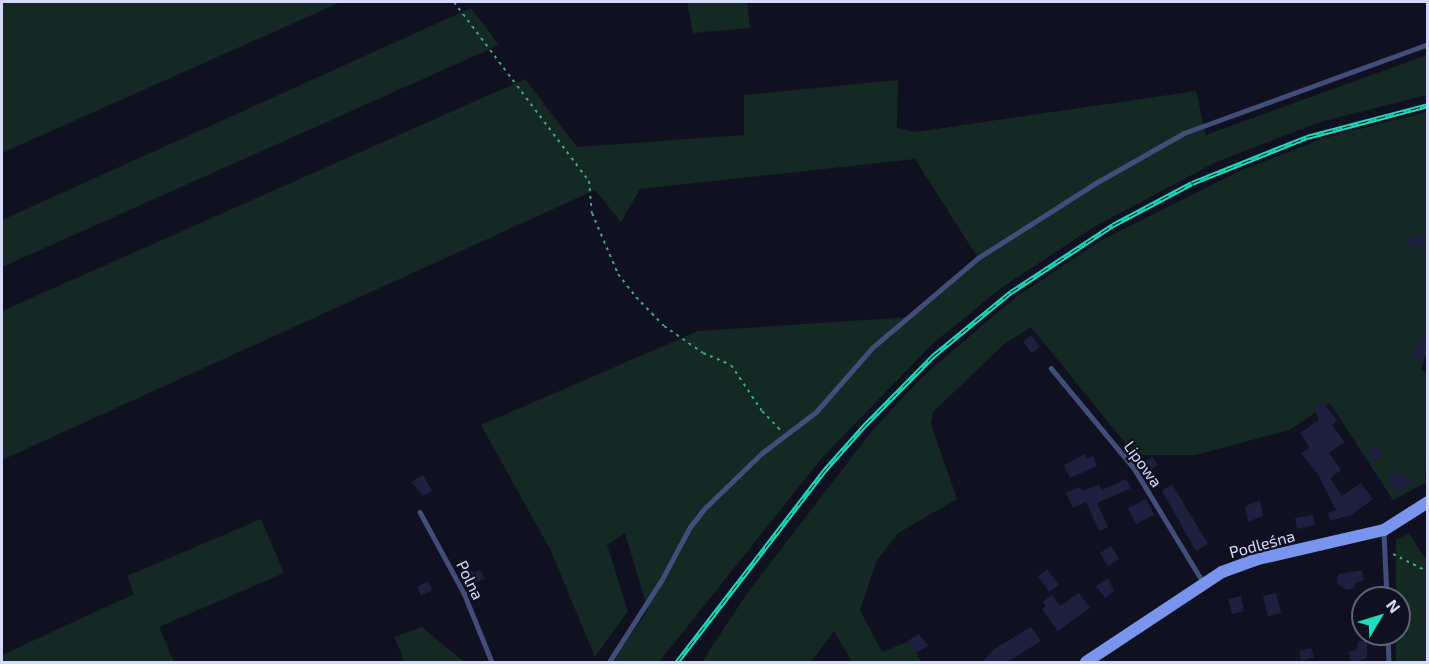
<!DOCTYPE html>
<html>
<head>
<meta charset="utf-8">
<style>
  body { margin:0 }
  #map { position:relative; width:1429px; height:664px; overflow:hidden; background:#101120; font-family:"Exo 2",sans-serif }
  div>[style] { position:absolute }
  .green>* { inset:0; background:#142923 }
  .building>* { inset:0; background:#1e203f }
  .path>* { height:2px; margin-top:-1px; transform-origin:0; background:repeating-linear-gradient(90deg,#3ea483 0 3px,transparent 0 7.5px) }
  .lane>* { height:4.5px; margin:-2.25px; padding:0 2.25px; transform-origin:2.25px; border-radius:2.25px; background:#414e79 }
  .secondary>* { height:12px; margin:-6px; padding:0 6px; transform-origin:6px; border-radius:6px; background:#7894ed }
  .rail>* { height:5px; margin-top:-2.5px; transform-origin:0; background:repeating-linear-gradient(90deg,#101120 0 9px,#1dddbe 0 18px); box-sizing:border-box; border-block:2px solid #1dddbe }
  span { translate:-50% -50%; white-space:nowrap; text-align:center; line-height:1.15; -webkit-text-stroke:4.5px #101120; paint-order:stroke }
  .street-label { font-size:16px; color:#d5daf9 }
  .frame { position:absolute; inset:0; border:3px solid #d5daf9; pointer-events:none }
  .north { position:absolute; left:1351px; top:586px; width:60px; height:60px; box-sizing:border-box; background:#101120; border:2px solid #5f6177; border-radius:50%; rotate:52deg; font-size:16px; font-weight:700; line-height:24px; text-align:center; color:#d5daf9 }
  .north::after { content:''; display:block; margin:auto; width:21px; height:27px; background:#1dddbe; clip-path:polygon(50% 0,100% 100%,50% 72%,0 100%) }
</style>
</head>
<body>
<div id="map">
  <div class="green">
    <div style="clip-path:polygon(2px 2px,341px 2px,2px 153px)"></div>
    <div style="clip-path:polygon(687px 2px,747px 2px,750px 28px,693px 33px)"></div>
    <div style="clip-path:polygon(471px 8px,499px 45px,2px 267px,2px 220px)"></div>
    <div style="clip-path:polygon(1427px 55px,1427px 95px,1320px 122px,1214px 163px,1092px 228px,1001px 288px,931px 345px,821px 459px,659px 662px,611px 662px,648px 610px,625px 533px,607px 545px,628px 611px,595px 657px,551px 551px,481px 425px,698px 331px,910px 317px,978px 258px,915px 159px,640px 189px,621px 222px,595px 190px,2px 460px,2px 311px,525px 79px,577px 147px,744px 135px,744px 95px,898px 80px,897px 128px,916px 132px,1196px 91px,1206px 135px)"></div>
    <div style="clip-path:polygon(1427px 112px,1428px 349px,1421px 369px,1428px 375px,1425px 483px,1393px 500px,1330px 403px,1289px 430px,1196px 455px,1135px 455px,1031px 327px,1003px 345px,933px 412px,931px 424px,957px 499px,898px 533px,876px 562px,860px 610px,882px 652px,910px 641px,921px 662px,852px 662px,834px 631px,811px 662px,702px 662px,748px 592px,872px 431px,919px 380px,1012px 300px,1100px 241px,1242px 170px,1324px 138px)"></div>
    <div style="clip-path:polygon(261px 519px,284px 573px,159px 627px,174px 662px,2px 662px,2px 655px,134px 594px,127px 576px)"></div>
    <div style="clip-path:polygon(1409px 534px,1427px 561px,1427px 662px,1396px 662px,1396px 539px)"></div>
    <div style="clip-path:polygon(422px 627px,464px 662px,405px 662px,394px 637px)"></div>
  </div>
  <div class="building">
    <div style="clip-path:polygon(1424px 235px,1426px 244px,1409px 248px,1407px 239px)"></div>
    <div style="clip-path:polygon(1428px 333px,1428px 352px,1420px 362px,1410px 355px)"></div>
    <div style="clip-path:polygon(1031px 335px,1040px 347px,1032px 353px,1023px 342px)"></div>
    <div style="clip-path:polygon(1323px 402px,1337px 421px,1332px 425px,1344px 442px,1329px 453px,1341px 470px,1330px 478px,1342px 496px,1361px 483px,1373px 499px,1351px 515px,1330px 521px,1328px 513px,1336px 510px,1317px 473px,1301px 453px,1310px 448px,1300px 433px,1319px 420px,1314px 408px)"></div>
    <div style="clip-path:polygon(1375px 445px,1382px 455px,1374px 461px,1367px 451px)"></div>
    <div style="clip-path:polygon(1085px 454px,1087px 459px,1093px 456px,1097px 466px,1070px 478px,1064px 465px)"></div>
    <div style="clip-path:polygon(1153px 457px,1158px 465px,1145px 473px,1140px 465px)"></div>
    <div style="clip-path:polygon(1395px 471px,1400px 477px,1404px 474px,1411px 483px,1398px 492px,1387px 477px)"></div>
    <div style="clip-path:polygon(423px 475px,432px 491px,423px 496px,411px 482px)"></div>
    <div style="clip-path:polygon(1126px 479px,1131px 488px,1097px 503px,1108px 527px,1099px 531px,1086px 502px,1073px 508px,1066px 493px,1079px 487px,1083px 491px,1099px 484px,1102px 490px)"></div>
    <div style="clip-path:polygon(1172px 484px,1208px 544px,1196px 551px,1162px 491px)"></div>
    <div style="clip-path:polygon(1146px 499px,1154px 515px,1136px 524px,1128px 508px)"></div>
    <div style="clip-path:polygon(1260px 500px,1263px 516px,1248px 522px,1245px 506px)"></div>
    <div style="clip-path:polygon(1313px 515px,1315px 525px,1297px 529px,1295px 518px)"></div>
    <div style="clip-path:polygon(1111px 546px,1119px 559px,1108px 566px,1100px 553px)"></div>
    <div style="clip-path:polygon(1047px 569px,1059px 585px,1049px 592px,1038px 576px)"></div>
    <div style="clip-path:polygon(472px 570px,474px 573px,480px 570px,485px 578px,467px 587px,460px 575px)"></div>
    <div style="clip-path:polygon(1362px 570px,1364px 580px,1355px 583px,1355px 588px,1347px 590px,1337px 584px,1338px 574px)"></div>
    <div style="clip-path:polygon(1108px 578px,1114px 591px,1105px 598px,1096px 586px)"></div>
    <div style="clip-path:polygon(428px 581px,432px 590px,421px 596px,417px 587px)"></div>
    <div style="clip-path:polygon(1079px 593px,1090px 608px,1058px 631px,1042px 609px,1046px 606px,1043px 602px,1052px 595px,1060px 606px)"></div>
    <div style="clip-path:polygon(1276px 593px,1281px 613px,1268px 616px,1263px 596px)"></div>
    <div style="clip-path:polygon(1241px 596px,1244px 611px,1232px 614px,1228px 599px)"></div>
    <div style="clip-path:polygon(1031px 627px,1041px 641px,1006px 663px,981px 663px,993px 650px)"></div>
    <div style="clip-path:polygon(919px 634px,928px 646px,916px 653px,908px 641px)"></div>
    <div style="clip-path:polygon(1358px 641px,1367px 641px,1367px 658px,1351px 663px,1348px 652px,1357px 650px)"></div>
    <div style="clip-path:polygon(1311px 648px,1314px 657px,1301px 661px,1299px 651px)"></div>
  </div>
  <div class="path">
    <div style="left:454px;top:2px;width:224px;rotate:53deg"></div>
    <div style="left:589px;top:181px;width:32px;rotate:85deg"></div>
    <div style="left:592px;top:213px;width:66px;rotate:66.9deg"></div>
    <div style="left:618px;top:274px;width:29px;rotate:52deg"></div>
    <div style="left:636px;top:297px;width:40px;rotate:46deg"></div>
    <div style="left:664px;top:326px;width:47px;rotate:34.7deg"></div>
    <div style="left:703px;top:353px;width:30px;rotate:23deg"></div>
    <div style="left:731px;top:365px;width:55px;rotate:56deg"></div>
    <div style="left:762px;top:411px;width:28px;rotate:46deg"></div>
    <div style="left:1393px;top:554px;width:39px;rotate:27deg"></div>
  </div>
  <div class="lane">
    <div style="left:1051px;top:368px;width:130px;rotate:50.3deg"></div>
    <div style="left:1134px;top:468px;width:133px;rotate:58.8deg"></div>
    <div style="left:420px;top:512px;width:92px;rotate:61.5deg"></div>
    <div style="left:464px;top:593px;width:74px;rotate:67.9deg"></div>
    <div style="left:1384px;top:532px;width:66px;rotate:87.4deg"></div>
    <div style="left:1388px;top:634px;width:28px;rotate:88deg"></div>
    <div style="left:609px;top:662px;width:96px;rotate:-57.3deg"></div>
    <div style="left:661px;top:581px;width:61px;rotate:-61.8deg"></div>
    <div style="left:690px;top:527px;width:24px;rotate:-52deg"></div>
    <div style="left:705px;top:508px;width:79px;rotate:-44deg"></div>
    <div style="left:762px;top:453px;width:68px;rotate:-37.2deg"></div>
    <div style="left:816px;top:412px;width:85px;rotate:-48.8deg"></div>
    <div style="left:872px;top:348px;width:139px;rotate:-40.3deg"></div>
    <div style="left:978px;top:258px;width:138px;rotate:-32.5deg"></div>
    <div style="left:1094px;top:184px;width:103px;rotate:-29.5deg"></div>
    <div style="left:1184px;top:133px;width:260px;rotate:-20deg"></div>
  </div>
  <div class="secondary">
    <div style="left:1086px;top:662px;width:163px;rotate:-33.5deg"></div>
    <div style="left:1222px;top:572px;width:38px;rotate:-20deg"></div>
    <div style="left:1258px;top:559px;width:129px;rotate:-13deg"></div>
    <div style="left:1384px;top:530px;width:52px;rotate:-32.5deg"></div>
  </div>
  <div class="rail">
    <div style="left:677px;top:662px;width:241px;rotate:-52.4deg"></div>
    <div style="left:824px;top:471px;width:62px;rotate:-48.3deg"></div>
    <div style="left:865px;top:425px;width:97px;rotate:-45.4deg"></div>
    <div style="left:933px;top:356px;width:101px;rotate:-39.4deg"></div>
    <div style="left:1011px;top:292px;width:122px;rotate:-33.3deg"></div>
    <div style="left:1113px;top:225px;width:89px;rotate:-28deg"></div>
    <div style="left:1192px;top:183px;width:124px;rotate:-21.8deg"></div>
    <div style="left:1307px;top:137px;width:125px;rotate:-14.8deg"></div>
  </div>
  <div class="street-label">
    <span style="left:1143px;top:464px;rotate:54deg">Lipowa</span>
    <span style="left:1262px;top:544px;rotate:-15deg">Podleśna</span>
    <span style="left:470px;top:580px;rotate:64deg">Polna</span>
  </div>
  <div class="frame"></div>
  <div class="north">N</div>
</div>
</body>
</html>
